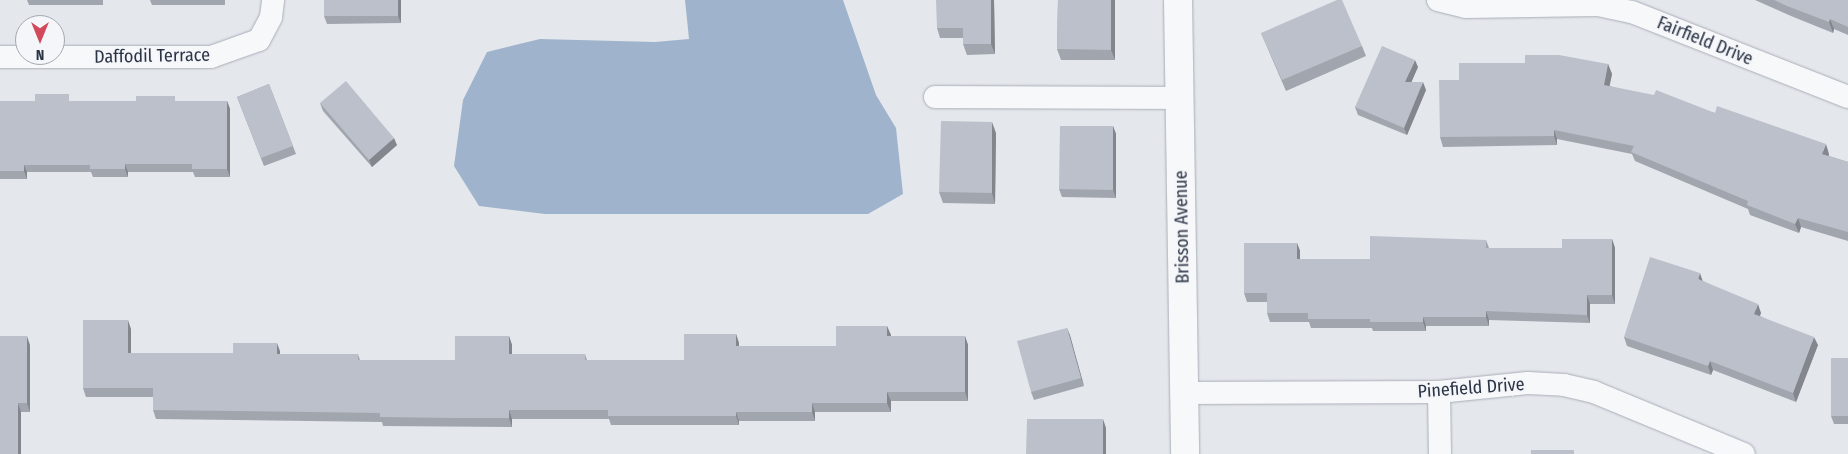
<!DOCTYPE html>
<html>
<head>
<meta charset="utf-8">
<style>
  body { margin:0 }
  #map { position:relative; width:1848px; height:454px; overflow:hidden; background:#e4e7ec; font-family:"Fira Sans Condensed",sans-serif }
  div>[style] { position:absolute }
  .water>* { inset:0; background:#9fb4cc }
  .roads { filter:drop-shadow(0 0 1px #a9aeb7) drop-shadow(0 0 1px #a9aeb7) }
  .minor>* { height:22px; margin:-11px; padding:0 11px; transform-origin:11px; border-radius:11px; background:#f7f8fa }
  .tertiary>* { height:28px; margin:-14px; padding:0 14px; transform-origin:14px; border-radius:14px; background:#f7f8fa }
  .wall>* { inset:0; background:#a1a5ae }
  .shaded-wall>* { inset:0; background:#83868d }
  .building>* { inset:0; background:#bbc0ca }
  span { translate:-50% -50%; white-space:nowrap; text-align:center; line-height:1.15; -webkit-text-stroke:4px #f4f6f9; paint-order:stroke }
  .street-label { font-size:18px; color:#2b3445 }
  .north { position:absolute; left:15px; top:15px; width:50px; height:50px; box-sizing:border-box; background:#f4f6f9; border:1px solid #a4a8b1; border-radius:50%; rotate:180deg; font-size:14px; font-weight:700; line-height:20px; text-align:center; color:#2b3445 }
  .north::after { content:''; display:block; margin:auto; width:18px; height:22px; background:#d1495b; clip-path:polygon(50% 0,100% 100%,50% 72%,0 100%) }
</style>
</head>
<body>
<div id="map">
  <div class="water">
    <div style="clip-path:polygon(685px 0,843px 0,876px 95px,896px 128px,903px 194px,868px 214px,545px 214px,479px 206px,454px 166px,463px 100px,487px 52px,540px 39px,655px 42px,689px 39px)"></div>
  </div>
  <div class="roads">
    <div class="minor">
      <div style="left:1438px;top:0;width:29px;rotate:14deg"></div>
      <div style="left:1466px;top:7px;width:132px;rotate:-0.9deg"></div>
      <div style="left:1598px;top:5px;width:35px;rotate:12deg"></div>
      <div style="left:1632px;top:12px;width:232px;rotate:21.5deg"></div>
      <div style="left:0;top:57px;width:211px"></div>
      <div style="left:211px;top:57px;width:51px;rotate:-19.5deg"></div>
      <div style="left:259px;top:40px;width:26px;rotate:-62deg"></div>
      <div style="left:271px;top:17px;width:17px;rotate:-83deg"></div>
      <div style="left:935px;top:97px;width:245px;rotate:0.2deg"></div>
      <div style="left:1439px;top:392px;width:62px;rotate:89.1deg"></div>
      <div style="left:1185px;top:393px;width:254px;rotate:-0.2deg"></div>
      <div style="left:1439px;top:392px;width:89px;rotate:-5.8deg"></div>
      <div style="left:1528px;top:383px;width:36px;rotate:3deg"></div>
      <div style="left:1564px;top:385px;width:31px;rotate:13deg"></div>
      <div style="left:1594px;top:392px;width:162px;rotate:22.5deg"></div>
    </div>
    <div class="tertiary">
      <div style="left:1178px;top:0;width:454px;rotate:89.1deg"></div>
    </div>
  </div>
  <div class="wall">
    <div style="clip-path:polygon(27px 0,103px 0,103px 5px,29px 5px)"></div>
    <div style="clip-path:polygon(150px 0,225px 0,225px 5px,152px 5px)"></div>
    <div style="clip-path:polygon(324px 0,401px 0,401px 23px,327px 24px,324px 16px)"></div>
    <div style="clip-path:polygon(994px 0,995px 54px,967px 55px,963px 44px,963px 38px,940px 38px,937px 28px)"></div>
    <div style="clip-path:polygon(1058px 0,1115px 0,1115px 60px,1061px 60px,1057px 49px)"></div>
    <div style="clip-path:polygon(1755px 0,1848px 0,1848px 35px,1834px 29px,1833px 33px,1791px 16px)"></div>
    <div style="clip-path:polygon(1261px 33px,1362px 46px,1366px 56px,1286px 91px)"></div>
    <div style="clip-path:polygon(1608px 64px,1612px 74px,1609px 86px,1715px 113px,1829px 154px,1829px 156px,1848px 162px,1848px 241px,1801px 227px,1799px 233px,1750px 215px,1748px 209px,1635px 161px,1632px 154px,1557px 139px,1557px 145px,1443px 147px,1440px 137px,1459px 80px)"></div>
    <div style="clip-path:polygon(1418px 67px,1411px 82px,1426px 90px,1407px 135px,1358px 115px,1355px 107px)"></div>
    <div style="clip-path:polygon(269px 84px,296px 154px,264px 166px,237px 97px)"></div>
    <div style="clip-path:polygon(0 101px,227px 101px,230px 109px,230px 177px,195px 177px,193px 172px,128px 172px,128px 177px,93px 177px,91px 172px,27px 172px,27px 179px,0 179px)"></div>
    <div style="clip-path:polygon(320px 103px,397px 145px,372px 167px,323px 111px)"></div>
    <div style="clip-path:polygon(1113px 126px,1116px 134px,1116px 198px,1062px 197px,1059px 189px)"></div>
    <div style="clip-path:polygon(996px 133px,995px 204px,943px 203px,939px 192px)"></div>
    <div style="clip-path:polygon(1612px 239px,1615px 248px,1615px 304px,1590px 304px,1590px 323px,1489px 320px,1489px 326px,1426px 326px,1426px 331px,1373px 331px,1372px 328px,1311px 328px,1309px 322px,1270px 322px,1267px 313px,1267px 302px,1247px 302px,1244px 293px,1297px 243px,1300px 251px,1300px 259px,1370px 259px,1486px 240px,1489px 248px,1562px 248px)"></div>
    <div style="clip-path:polygon(1703px 281px,1761px 313px,1760px 316px,1818px 345px,1796px 402px,1713px 370px,1711px 375px,1627px 346px,1624px 337px)"></div>
    <div style="clip-path:polygon(887px 326px,891px 336px,965px 336px,968px 345px,968px 401px,891px 401px,891px 412px,815px 412px,815px 421px,739px 421px,739px 425px,611px 425px,609px 419px,512px 419px,512px 427px,383px 426px,382px 422px,156px 419px,153px 410px,153px 397px,86px 397px,83px 388px,131px 329px,131px 353px,233px 353px,280px 351px,280px 354px,358px 354px,360px 360px,455px 360px,509px 336px,512px 345px,512px 354px,585px 354px,587px 360px,684px 360px,736px 334px,739px 343px,739px 346px,836px 346px)"></div>
    <div style="clip-path:polygon(1067px 328px,1084px 386px,1034px 400px,1031px 392px)"></div>
    <div style="clip-path:polygon(30px 345px,30px 412px,21px 412px,21px 454px,0 454px)"></div>
    <div style="clip-path:polygon(1848px 358px,1848px 424px,1834px 424px,1831px 416px)"></div>
  </div>
  <div class="shaded-wall">
    <div style="clip-path:polygon(398px 0,401px 0,401px 23px,398px 16px)"></div>
    <div style="clip-path:polygon(991px 0,994px 0,995px 54px,991px 44px)"></div>
    <div style="clip-path:polygon(1111px 0,1115px 0,1115px 60px,1111px 50px)"></div>
    <div style="clip-path:polygon(1830px 19px,1834px 29px,1833px 33px,1829px 22px)"></div>
    <div style="clip-path:polygon(1415px 60px,1418px 67px,1408px 90px,1405px 82px)"></div>
    <div style="clip-path:polygon(1608px 64px,1612px 74px,1608px 94px,1604px 85px)"></div>
    <div style="clip-path:polygon(1423px 82px,1426px 90px,1407px 135px,1404px 128px)"></div>
    <div style="clip-path:polygon(227px 101px,230px 109px,230px 177px,227px 169px)"></div>
    <div style="clip-path:polygon(992px 122px,996px 133px,995px 204px,992px 193px)"></div>
    <div style="clip-path:polygon(1113px 126px,1116px 134px,1116px 198px,1113px 190px)"></div>
    <div style="clip-path:polygon(1554px 130px,1557px 139px,1557px 145px,1554px 136px)"></div>
    <div style="clip-path:polygon(394px 138px,397px 145px,372px 167px,369px 160px)"></div>
    <div style="clip-path:polygon(1826px 144px,1829px 154px,1826px 163px,1822px 154px)"></div>
    <div style="clip-path:polygon(125px 164px,128px 172px,128px 177px,125px 169px)"></div>
    <div style="clip-path:polygon(24px 165px,27px 172px,27px 179px,24px 171px)"></div>
    <div style="clip-path:polygon(1798px 218px,1801px 227px,1799px 233px,1795px 224px)"></div>
    <div style="clip-path:polygon(1612px 239px,1615px 248px,1615px 304px,1612px 295px)"></div>
    <div style="clip-path:polygon(1297px 243px,1300px 251px,1300px 267px,1297px 259px)"></div>
    <div style="clip-path:polygon(1700px 273px,1703px 282px,1698px 279px)"></div>
    <div style="clip-path:polygon(1587px 295px,1590px 304px,1590px 323px,1587px 315px)"></div>
    <div style="clip-path:polygon(1758px 304px,1761px 313px,1757px 322px,1754px 314px)"></div>
    <div style="clip-path:polygon(1486px 311px,1489px 320px,1489px 326px,1486px 317px)"></div>
    <div style="clip-path:polygon(1423px 317px,1426px 326px,1426px 331px,1423px 322px)"></div>
    <div style="clip-path:polygon(128px 320px,131px 329px,131px 361px,128px 353px)"></div>
    <div style="clip-path:polygon(887px 326px,891px 335px,891px 345px,887px 336px)"></div>
    <div style="clip-path:polygon(1067px 328px,1070px 335px,1084px 386px,1081px 378px)"></div>
    <div style="clip-path:polygon(736px 334px,739px 343px,739px 355px,736px 346px)"></div>
    <div style="clip-path:polygon(27px 336px,30px 345px,30px 412px,27px 403px)"></div>
    <div style="clip-path:polygon(509px 336px,512px 345px,512px 362px,509px 354px)"></div>
    <div style="clip-path:polygon(965px 336px,968px 345px,968px 401px,965px 392px)"></div>
    <div style="clip-path:polygon(1814px 337px,1818px 345px,1796px 402px,1793px 393px)"></div>
    <div style="clip-path:polygon(277px 343px,280px 351px,280px 362px,277px 354px)"></div>
    <div style="clip-path:polygon(1710px 361px,1713px 370px,1711px 375px,1708px 366px)"></div>
    <div style="clip-path:polygon(887px 392px,891px 401px,891px 412px,887px 403px)"></div>
    <div style="clip-path:polygon(18px 403px,21px 412px,21px 454px,18px 454px)"></div>
    <div style="clip-path:polygon(812px 403px,815px 412px,815px 421px,812px 412px)"></div>
    <div style="clip-path:polygon(509px 410px,512px 419px,512px 427px,509px 418px)"></div>
    <div style="clip-path:polygon(736px 412px,739px 421px,739px 425px,736px 416px)"></div>
    <div style="clip-path:polygon(1103px 419px,1106px 428px,1106px 454px,1103px 454px)"></div>
  </div>
  <div class="building">
    <div style="clip-path:polygon(324px 0,398px 0,398px 16px,324px 16px)"></div>
    <div style="clip-path:polygon(936px 0,991px 0,991px 44px,963px 44px,963px 28px,937px 28px)"></div>
    <div style="clip-path:polygon(1058px 0,1111px 0,1111px 50px,1057px 49px)"></div>
    <div style="clip-path:polygon(1337px 0,1342px 0,1362px 46px,1282px 80px,1261px 33px)"></div>
    <div style="clip-path:polygon(1774px 0,1848px 0,1848px 27px,1830px 19px,1829px 22px,1787px 6px)"></div>
    <div style="clip-path:polygon(1382px 46px,1415px 60px,1405px 82px,1423px 82px,1404px 128px,1355px 107px)"></div>
    <div style="clip-path:polygon(1525px 55px,1559px 55px,1608px 64px,1604px 85px,1654px 95px,1656px 90px,1715px 113px,1717px 106px,1826px 144px,1822px 154px,1848px 162px,1848px 232px,1798px 218px,1795px 224px,1747px 205px,1748px 201px,1631px 152px,1634px 146px,1554px 130px,1554px 136px,1440px 137px,1439px 80px,1459px 80px,1459px 63px,1525px 63px)"></div>
    <div style="clip-path:polygon(346px 81px,394px 138px,369px 160px,320px 103px)"></div>
    <div style="clip-path:polygon(269px 84px,293px 146px,261px 158px,237px 97px)"></div>
    <div style="clip-path:polygon(35px 94px,69px 94px,69px 101px,136px 101px,136px 96px,175px 96px,175px 101px,227px 101px,227px 169px,192px 169px,192px 164px,125px 164px,125px 169px,90px 169px,90px 165px,24px 165px,24px 171px,0 171px,0 101px,35px 101px)"></div>
    <div style="clip-path:polygon(941px 121px,992px 122px,992px 193px,939px 192px)"></div>
    <div style="clip-path:polygon(1060px 126px,1113px 126px,1113px 190px,1059px 189px)"></div>
    <div style="clip-path:polygon(1370px 236px,1486px 240px,1486px 248px,1562px 248px,1562px 239px,1612px 239px,1612px 295px,1587px 295px,1587px 315px,1486px 311px,1486px 317px,1423px 317px,1423px 322px,1370px 322px,1370px 319px,1308px 319px,1308px 313px,1267px 313px,1267px 293px,1244px 293px,1244px 243px,1297px 243px,1297px 259px,1370px 259px)"></div>
    <div style="clip-path:polygon(1650px 257px,1700px 273px,1698px 279px,1758px 304px,1754px 314px,1814px 337px,1793px 393px,1710px 361px,1708px 366px,1624px 337px)"></div>
    <div style="clip-path:polygon(83px 320px,128px 320px,128px 353px,233px 353px,233px 343px,277px 343px,277px 354px,358px 354px,358px 360px,455px 360px,455px 336px,509px 336px,509px 354px,585px 354px,585px 360px,684px 360px,684px 334px,736px 334px,736px 346px,836px 346px,836px 326px,887px 326px,887px 336px,965px 336px,965px 392px,887px 392px,887px 403px,812px 403px,812px 412px,736px 412px,736px 416px,608px 416px,608px 410px,509px 410px,509px 418px,455px 418px,380px 417px,380px 413px,153px 410px,153px 388px,83px 388px)"></div>
    <div style="clip-path:polygon(1067px 328px,1081px 378px,1031px 392px,1017px 341px)"></div>
    <div style="clip-path:polygon(0 336px,27px 336px,27px 403px,18px 403px,18px 454px,0 454px)"></div>
    <div style="clip-path:polygon(1831px 358px,1848px 358px,1848px 416px,1831px 416px)"></div>
    <div style="clip-path:polygon(1027px 419px,1103px 419px,1103px 454px,1026px 454px)"></div>
    <div style="clip-path:polygon(1531px 450px,1574px 450px,1574px 454px,1531px 454px)"></div>
  </div>
  <div class="street-label">
    <span style="left:1705px;top:41px;rotate:22deg">Fairfield Drive</span>
    <span style="left:152px;top:56px;rotate:-1deg">Daffodil Terrace</span>
    <span style="left:1182px;top:227px;rotate:-91deg">Brisson Avenue</span>
    <span style="left:1471px;top:388px;rotate:-4deg">Pinefield Drive</span>
  </div>
  <div class="north">N</div>
</div>
</body>
</html>
